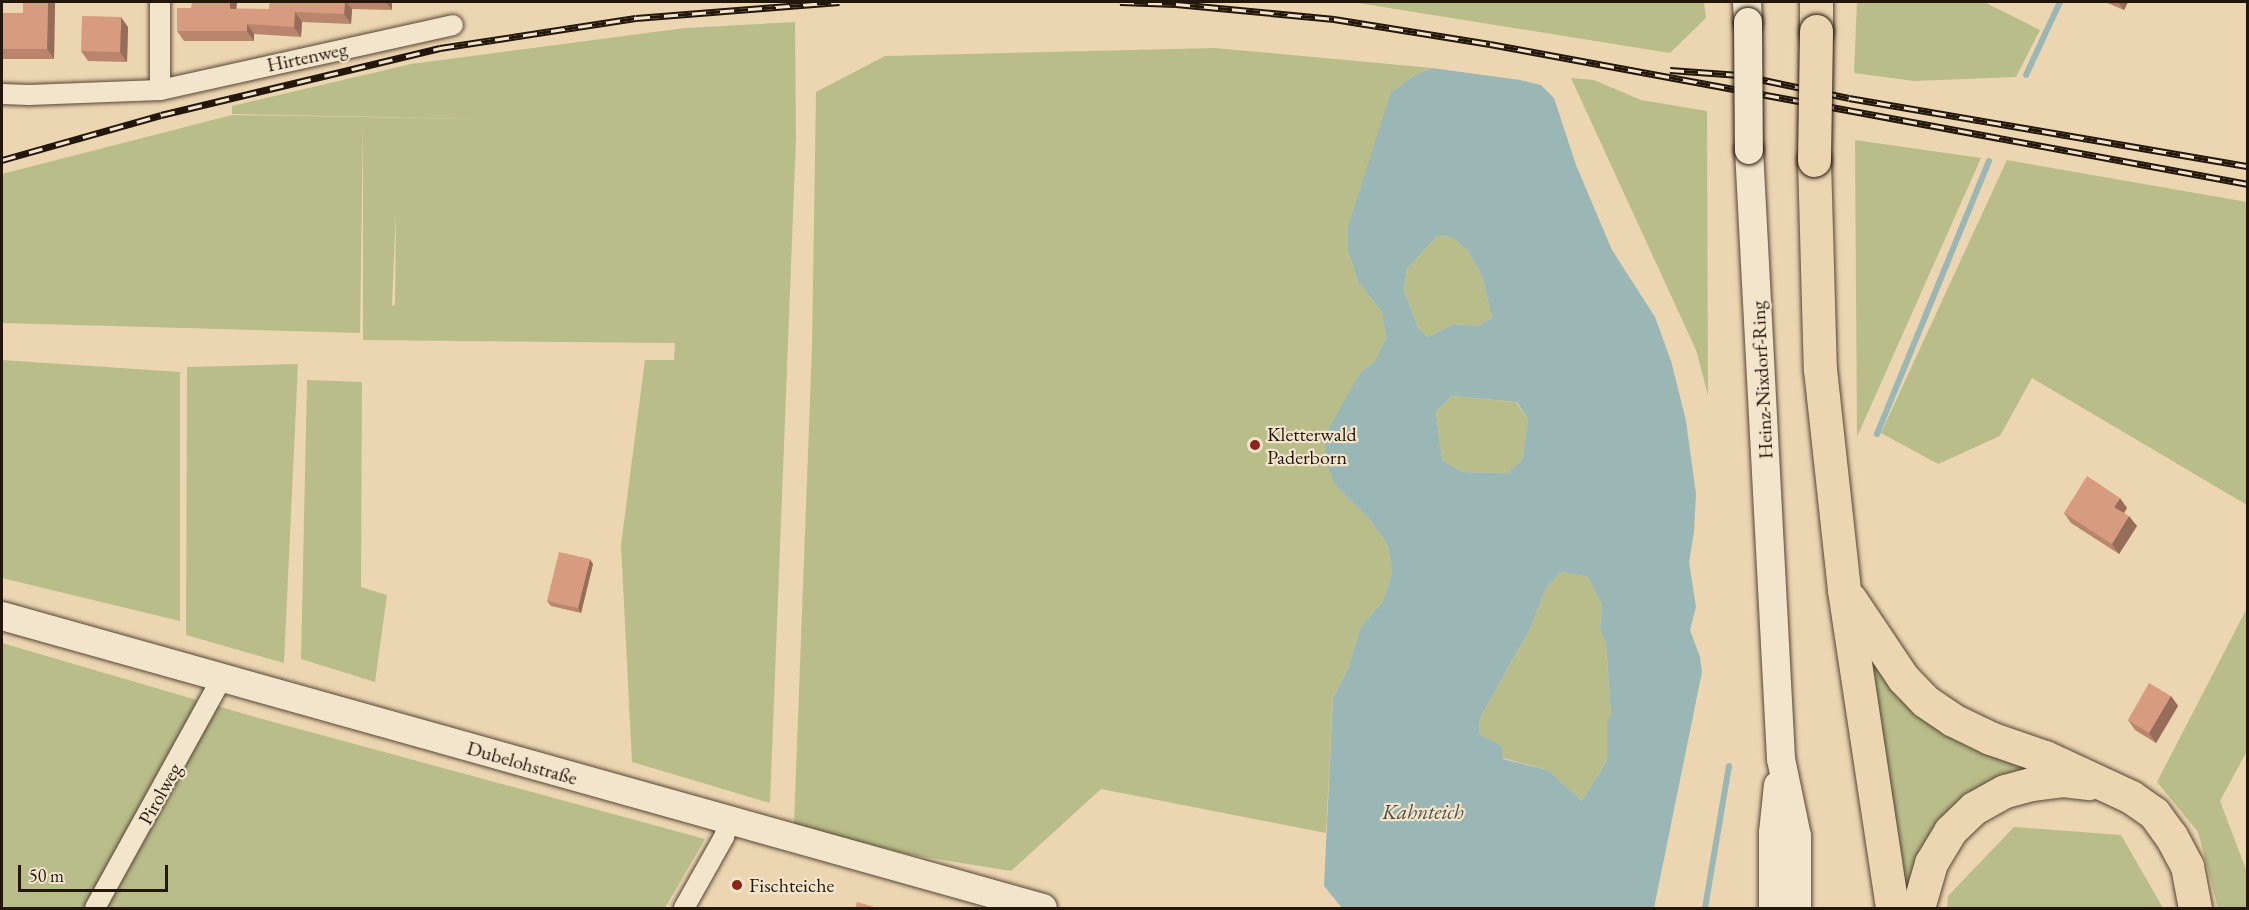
<!DOCTYPE html>
<html>
<head>
<meta charset="utf-8">
<style>
  body { margin:0 }
  #map { position:relative; width:2249px; height:910px; overflow:hidden; background:#ecd5b1; font-family:"EB Garamond",serif }
  div>[style] { position:absolute }
  .green>* { inset:0; background:#b9bd8a }
  .water>* { inset:0; background:#9bb7b5 }
  .stream>* { height:6px; margin:-3px; padding:0 3px; transform-origin:3px; border-radius:3px; background:#9bb7b5 }
  .roads { filter:drop-shadow(0 0 2px #554635) drop-shadow(0 0 2px #554635) }
  .street>* { height:20px; margin:-10px; padding:0 10px; transform-origin:10px; border-radius:10px; background:#f3e4cc }
  .secondary>* { height:28px; margin:-14px; padding:0 14px; transform-origin:14px; border-radius:14px; background:#f3e4cc }
  .highway>* { height:33px; margin:-16.5px; padding:0 16.5px; transform-origin:16.5px; border-radius:16.5px; background:#ecd5b1 }
  .rail>* { height:7px; margin-top:-3.5px; transform-origin:0; background:repeating-linear-gradient(90deg,#f3e4cc 0 14px,#23170c 0 28px); box-sizing:border-box; border-block:2px solid #23170c }
  .bridges { filter:drop-shadow(0 0 2px #23170c) drop-shadow(0 0 2px #23170c) }
  .secondary-bridge>* { height:28px; margin:-14px; padding:0 14px; transform-origin:14px; border-radius:14px; background:#f3e4cc }
  .highway-bridge>* { height:33px; margin:-16.5px; padding:0 16.5px; transform-origin:16.5px; border-radius:16.5px; background:#ecd5b1 }
  .wall>* { inset:0; background:#b9866d }
  .shaded-wall>* { inset:0; background:#966d59 }
  .building>* { inset:0; background:#d79c7f }
  .dots>* { width:16px; height:16px; translate:-50% -50%; box-sizing:border-box; border:3px solid #f3e4cc; border-radius:50% }
  span { translate:-50% -50%; white-space:nowrap; text-align:center; line-height:1.15; -webkit-text-stroke:4.5px #f3e4cc; paint-order:stroke }
  .street-label { font-size:20px; color:#23170c }
  .poi-label { font-size:20px; color:#23170c }
  .left { translate:0 -50%; text-align:left }
  .water-label { font-size:21px; color:#4d4f47; font-style:italic }
  .frame { position:absolute; inset:0; border:3px solid #23170c; pointer-events:none }
  .scale { position:absolute; left:18px; top:865px; width:150px; height:27px; box-sizing:border-box; border:3px solid #23170c; border-top:0; padding-left:8px; font-size:18px; line-height:21px; white-space:nowrap; color:#23170c; -webkit-text-stroke:4px #f3e4cc; paint-order:stroke }
</style>
</head>
<body>
<div id="map">
  <div class="green">
    <div style="clip-path:polygon(1352px 2px,1704px 2px,1706px 18px,1670px 53px)"></div>
    <div style="clip-path:polygon(1857px 2px,1984px 2px,2040px 30px,2016px 77px,1914px 81px,1854px 73px)"></div>
    <div style="clip-path:polygon(evenodd,795px 22px,796px 138px,770px 803px,632px 762px,621px 545px,645px 360px,674px 360px,675px 343px,363px 340px,363px 122px,360px 333px,2px 323px,2px 174px,232px 115px,540px 120px,232px 114px,232px 106px,411px 64px,685px 28px,795px 22px,396px 211px,395px 305px,393px 306px,392px 305px,396px 211px)"></div>
    <div style="clip-path:polygon(1215px 48px,1432px 68px,1413px 76px,1391px 92px,1348px 251px,1358px 282px,1382px 312px,1386px 338px,1374px 362px,1360px 373px,1335px 485px,1370px 520px,1388px 546px,1392px 573px,1383px 601px,1360px 628px,1348px 669px,1333px 697px,1326px 833px,1101px 789px,1011px 871px,912px 855px,794px 825px,812px 346px,816px 92px,885px 56px)"></div>
    <div style="clip-path:polygon(1571px 78px,1594px 80px,1641px 100px,1707px 111px,1708px 395px,1696px 350px)"></div>
    <div style="clip-path:polygon(1855px 140px,1981px 158px,1857px 437px)"></div>
    <div style="clip-path:polygon(2007px 160px,2247px 202px,2247px 505px,2032px 378px,2000px 436px,1938px 464px,1881px 433px)"></div>
    <div style="clip-path:polygon(1437px 236px,1452px 237px,1468px 251px,1482px 276px,1492px 318px,1478px 326px,1454px 324px,1428px 337px,1418px 328px,1404px 290px,1407px 269px)"></div>
    <div style="clip-path:polygon(2px 360px,180px 372px,180px 621px,2px 578px)"></div>
    <div style="clip-path:polygon(298px 364px,284px 663px,186px 635px,187px 367px)"></div>
    <div style="clip-path:polygon(307px 380px,362px 382px,361px 587px,387px 595px,375px 682px,301px 659px)"></div>
    <div style="clip-path:polygon(1452px 396px,1516px 402px,1528px 419px,1522px 460px,1507px 473px,1462px 472px,1442px 460px,1436px 412px)"></div>
    <div style="clip-path:polygon(1561px 572px,1588px 577px,1602px 605px,1600px 627px,1606px 644px,1611px 715px,1607px 721px,1607px 760px,1582px 801px,1548px 770px,1503px 758px,1479px 735px,1480px 718px,1530px 629px,1546px 588px)"></div>
    <div style="clip-path:polygon(2247px 608px,2247px 751px,2220px 801px,2247px 872px,2247px 908px,2218px 908px,2198px 832px,2157px 782px)"></div>
    <div style="clip-path:polygon(2px 643px,255px 717px,705px 839px,665px 908px,2px 908px)"></div>
    <div style="clip-path:polygon(1871px 661px,1876px 661px,2061px 772px,2004px 782px,1906px 908px)"></div>
    <div style="clip-path:polygon(2014px 827px,2121px 835px,2163px 908px,1947px 908px,1948px 896px)"></div>
  </div>
  <div class="water">
    <div style="clip-path:polygon(evenodd,1432px 68px,1520px 80px,1541px 85px,1554px 98px,1576px 165px,1612px 250px,1655px 317px,1671px 361px,1686px 421px,1696px 494px,1694px 532px,1689px 562px,1696px 607px,1690px 630px,1700px 657px,1702px 672px,1654px 908px,1342px 908px,1324px 886px,1333px 697px,1348px 669px,1360px 628px,1383px 601px,1392px 573px,1388px 546px,1370px 520px,1335px 485px,1325px 458px,1326px 433px,1360px 373px,1374px 362px,1386px 338px,1382px 312px,1358px 282px,1348px 251px,1348px 227px,1391px 92px,1413px 76px,1432px 68px,1437px 236px,1452px 237px,1468px 251px,1482px 276px,1492px 318px,1478px 326px,1454px 324px,1428px 337px,1418px 328px,1404px 290px,1407px 269px,1437px 236px,1432px 68px,1452px 396px,1517px 402px,1528px 419px,1522px 460px,1507px 473px,1462px 472px,1442px 460px,1436px 412px,1452px 396px,1432px 68px,1561px 572px,1588px 577px,1602px 605px,1600px 628px,1606px 644px,1611px 715px,1607px 721px,1607px 760px,1582px 801px,1548px 770px,1503px 759px,1501px 746px,1479px 734px,1480px 718px,1530px 629px,1546px 588px,1561px 572px)"></div>
  </div>
  <div class="stream">
    <div style="left:2026px;top:75px;width:81px;rotate:-65deg"></div>
    <div style="left:1877px;top:434px;width:295px;rotate:-67.7deg"></div>
    <div style="left:1705px;top:908px;width:144px;rotate:-80.4deg"></div>
  </div>
  <div class="roads">
    <div class="street">
      <div style="left:160px;top:90px;width:88px;rotate:-90deg"></div>
      <div style="left:2px;top:94px;width:27px;rotate:2deg"></div>
      <div style="left:29px;top:95px;width:131px;rotate:-2.2deg"></div>
      <div style="left:160px;top:90px;width:300px;rotate:-12.5deg"></div>
      <div style="left:95px;top:908px;width:263px;rotate:-61.1deg"></div>
      <div style="left:684px;top:908px;width:81px;rotate:-60.6deg"></div>
      <div style="left:724px;top:837px;width:18px;rotate:-74deg"></div>
    </div>
    <div class="secondary">
      <div style="left:1747px;top:2px;width:20px;rotate:87deg"></div>
      <div style="left:1749px;top:150px;width:610px;rotate:86.99deg"></div>
      <div style="left:1781px;top:759px;width:79px;rotate:78.3deg"></div>
      <div style="left:1797px;top:836px;width:72px;rotate:90deg"></div>
      <div style="left:2px;top:616px;width:1081px;rotate:15.67deg"></div>
      <div style="left:1773px;top:908px;width:75px;rotate:-90deg"></div>
      <div style="left:1773px;top:833px;width:48px;rotate:-84.1deg"></div>
    </div>
    <div class="highway">
      <div style="left:1816px;top:31px;width:29px;rotate:-90deg"></div>
      <div style="left:1814px;top:160px;width:209px;rotate:88.4deg"></div>
      <div style="left:1820px;top:369px;width:222px;rotate:83.8deg"></div>
      <div style="left:1844px;top:590px;width:322px;rotate:81.4deg"></div>
      <div style="left:1850px;top:599px;width:95px;rotate:56.1deg"></div>
      <div style="left:1903px;top:678px;width:32px;rotate:46deg"></div>
      <div style="left:1925px;top:701px;width:34px;rotate:34deg"></div>
      <div style="left:1953px;top:720px;width:41px;rotate:25.9deg"></div>
      <div style="left:1990px;top:738px;width:58px;rotate:19.1deg"></div>
      <div style="left:2045px;top:757px;width:95px;rotate:24.9deg"></div>
      <div style="left:2131px;top:797px;width:28px;rotate:35deg"></div>
      <div style="left:2154px;top:813px;width:29px;rotate:54deg"></div>
      <div style="left:2171px;top:836px;width:34px;rotate:62deg"></div>
      <div style="left:2187px;top:866px;width:43px;rotate:79.2deg"></div>
      <div style="left:1918px;top:908px;width:47px;rotate:-73.9deg"></div>
      <div style="left:1931px;top:863px;width:37px;rotate:-59deg"></div>
      <div style="left:1950px;top:831px;width:33px;rotate:-44deg"></div>
      <div style="left:1974px;top:808px;width:35px;rotate:-29deg"></div>
      <div style="left:2005px;top:791px;width:27px;rotate:-15deg"></div>
      <div style="left:2031px;top:784px;width:32px;rotate:-7deg"></div>
      <div style="left:2063px;top:780px;width:26px;rotate:7deg"></div>
    </div>
  </div>
  <div class="rail">
    <div style="left:1120px;top:2px;width:56px;rotate:2deg"></div>
    <div style="left:1176px;top:4px;width:159px;rotate:5.4deg"></div>
    <div style="left:1334px;top:19px;width:158px;rotate:9.1deg"></div>
    <div style="left:1490px;top:44px;width:771px;rotate:10.46deg"></div>
    <div style="left:1670px;top:70px;width:70px;rotate:4.1deg"></div>
    <div style="left:1740px;top:75px;width:111px;rotate:11.9deg"></div>
    <div style="left:1849px;top:98px;width:405px;rotate:9.7deg"></div>
    <div style="left:2px;top:160px;width:165px;rotate:-15.8deg"></div>
    <div style="left:161px;top:115px;width:287px;rotate:-13.5deg"></div>
    <div style="left:440px;top:48px;width:198px;rotate:-8.7deg"></div>
    <div style="left:636px;top:18px;width:204px;rotate:-4.5deg"></div>
  </div>
  <div class="bridges">
    <div class="secondary-bridge">
      <div style="left:1748px;top:22px;width:128px;rotate:89.6deg"></div>
    </div>
    <div class="highway-bridge">
      <div style="left:1814px;top:160px;width:129px;rotate:-89.1deg"></div>
    </div>
  </div>
  <div class="wall">
    <div style="clip-path:polygon(23px 2px,55px 2px,54px 59px,2px 59px,2px 13px,23px 13px)"></div>
    <div style="clip-path:polygon(270px 2px,392px 2px,392px 10px,352px 9px,351px 24px,302px 22px,301px 37px,254px 34px,254px 41px,184px 41px,177px 31px,191px 8px,269px 9px)"></div>
    <div style="clip-path:polygon(2105px 2px,2128px 2px,2124px 10px)"></div>
    <div style="clip-path:polygon(128px 27px,127px 62px,88px 61px,81px 51px)"></div>
    <div style="clip-path:polygon(2127px 508px,2124px 513px,2137px 526px,2119px 554px,2071px 523px,2064px 513px)"></div>
    <div style="clip-path:polygon(593px 564px,581px 613px,551px 606px,547px 601px)"></div>
    <div style="clip-path:polygon(2171px 696px,2178px 706px,2156px 743px,2135px 730px,2128px 720px)"></div>
  </div>
  <div class="shaded-wall">
    <div style="clip-path:polygon(48px 2px,55px 2px,54px 59px,47px 49px)"></div>
    <div style="clip-path:polygon(230px 2px,237px 2px,236px 18px,230px 9px)"></div>
    <div style="clip-path:polygon(345px 2px,346px 2px,352px 9px,351px 24px,344px 14px)"></div>
    <div style="clip-path:polygon(386px 2px,392px 2px,392px 10px)"></div>
    <div style="clip-path:polygon(2118px 2px,2128px 2px,2124px 10px)"></div>
    <div style="clip-path:polygon(295px 12px,302px 22px,301px 37px,294px 27px)"></div>
    <div style="clip-path:polygon(121px 17px,128px 27px,127px 62px,120px 52px)"></div>
    <div style="clip-path:polygon(247px 24px,254px 34px,254px 41px,247px 31px)"></div>
    <div style="clip-path:polygon(2120px 498px,2127px 508px,2121px 517px,2114px 507px)"></div>
    <div style="clip-path:polygon(2129px 516px,2137px 526px,2119px 554px,2112px 544px)"></div>
    <div style="clip-path:polygon(590px 559px,593px 564px,581px 613px,578px 608px)"></div>
    <div style="clip-path:polygon(2171px 696px,2178px 706px,2156px 743px,2149px 733px)"></div>
  </div>
  <div class="building">
    <div style="clip-path:polygon(23px 2px,48px 2px,47px 49px,2px 49px,2px 13px,23px 13px)"></div>
    <div style="clip-path:polygon(192px 2px,230px 2px,230px 9px,269px 9px,270px 2px,345px 2px,344px 14px,295px 12px,294px 27px,247px 24px,247px 31px,177px 31px,177px 8px,191px 8px)"></div>
    <div style="clip-path:polygon(82px 16px,121px 17px,120px 52px,81px 51px)"></div>
    <div style="clip-path:polygon(2087px 476px,2120px 498px,2114px 507px,2129px 516px,2112px 544px,2064px 513px)"></div>
    <div style="clip-path:polygon(559px 552px,590px 559px,578px 608px,547px 601px)"></div>
    <div style="clip-path:polygon(2149px 683px,2171px 696px,2149px 733px,2128px 720px)"></div>
    <div style="clip-path:polygon(857px 902px,881px 909px,855px 909px)"></div>
  </div>
  <div class="dots">
    <div style="left:1255px;top:445px;background:#8f2418"></div>
    <div style="left:737px;top:885px;background:#8f2418"></div>
  </div>
  <div class="street-label">
    <span style="left:307px;top:57px;rotate:-12deg">Hirtenweg</span>
    <span style="left:1762px;top:380px;rotate:-93deg">Heinz-Nixdorf-Ring</span>
    <span style="left:522px;top:763px;rotate:16deg">Dubelohstraße</span>
    <span style="left:160px;top:794px;rotate:-61deg">Pirolweg</span>
  </div>
  <div class="poi-label">
    <span class="left" style="left:1267px;top:446px">Kletterwald<br>Paderborn</span>
    <span class="left" style="left:749px;top:885px">Fischteiche</span>
  </div>
  <div class="water-label">
    <span style="left:1423px;top:812px">Kahnteich</span>
  </div>
  <div class="frame"></div>
  <div class="scale">50 m</div>
</div>
</body>
</html>
